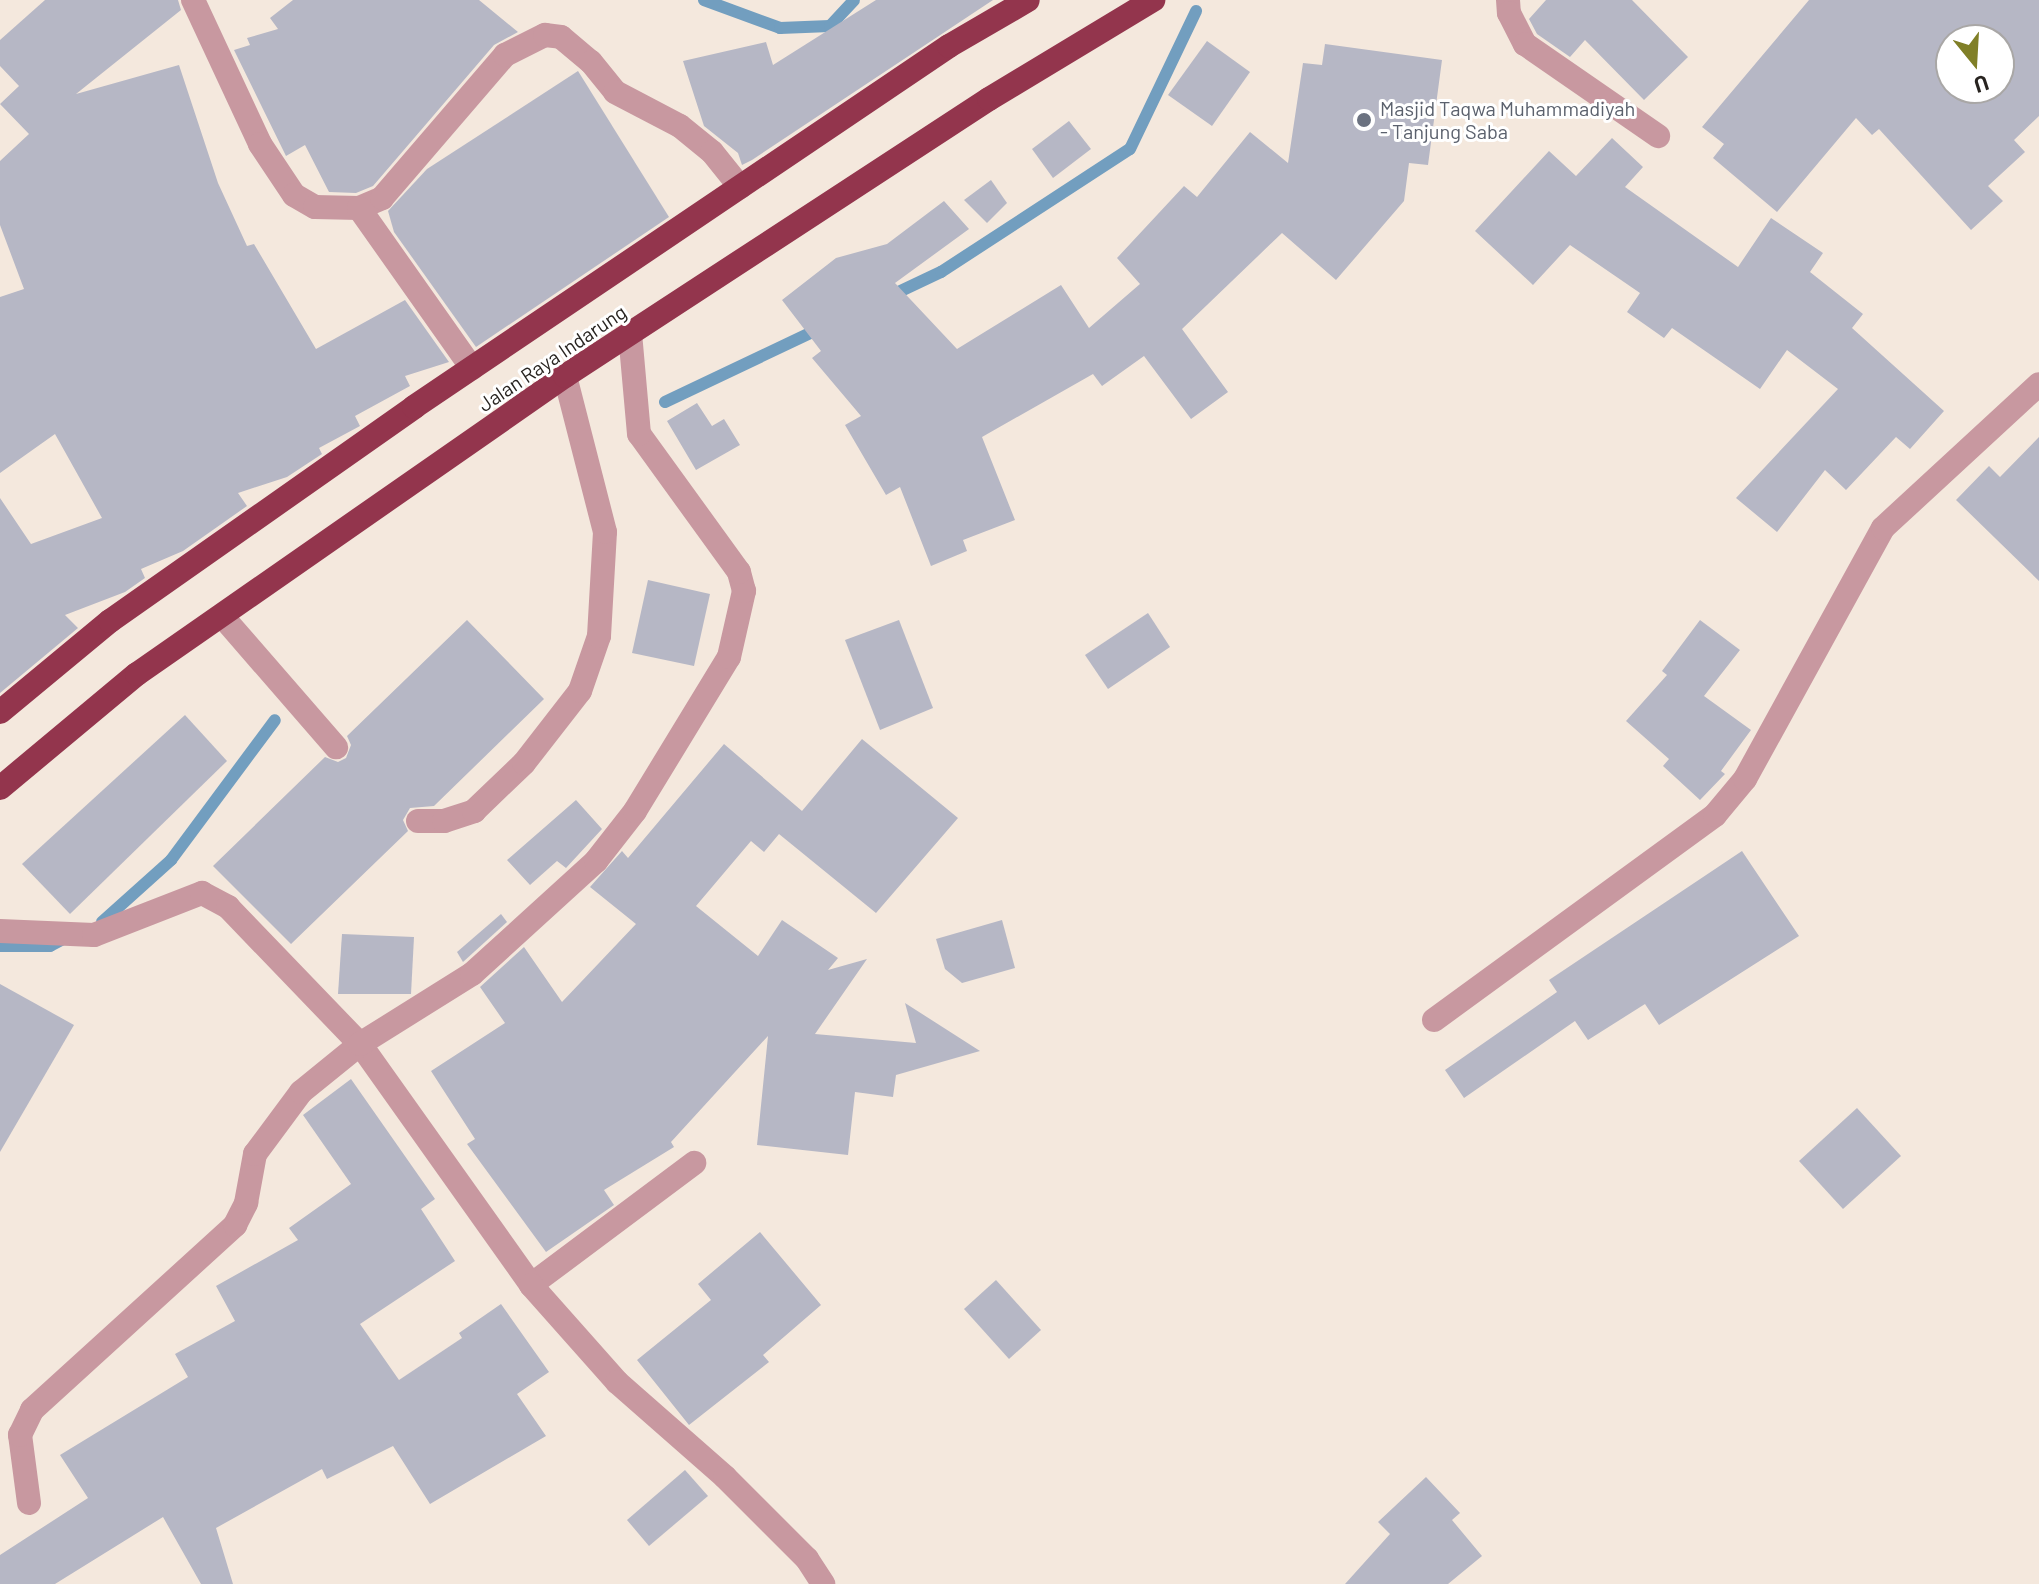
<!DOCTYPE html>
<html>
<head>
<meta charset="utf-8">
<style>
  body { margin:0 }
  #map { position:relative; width:2039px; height:1584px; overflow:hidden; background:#f4e8dd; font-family:Barlow,sans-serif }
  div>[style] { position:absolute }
  .stream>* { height:12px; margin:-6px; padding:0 6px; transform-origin:6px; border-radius:6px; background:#729ebf }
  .building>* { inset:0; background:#b6b7c5 }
  .lane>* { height:24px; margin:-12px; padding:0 12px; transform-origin:12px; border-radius:12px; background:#c898a0 }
  .street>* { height:24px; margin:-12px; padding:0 12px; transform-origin:12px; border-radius:12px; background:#c898a0 }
  .highway>* { height:24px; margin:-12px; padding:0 12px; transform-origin:12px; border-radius:12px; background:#93354d }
  .dots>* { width:22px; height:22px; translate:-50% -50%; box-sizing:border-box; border:4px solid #fff; border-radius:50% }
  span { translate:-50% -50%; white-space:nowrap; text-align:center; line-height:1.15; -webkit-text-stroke:6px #fff; paint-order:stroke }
  .worship-label { font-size:20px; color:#5b616d }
  .left { translate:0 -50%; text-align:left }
  .street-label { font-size:20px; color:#282420 }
  .north { position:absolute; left:1935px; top:24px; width:80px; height:80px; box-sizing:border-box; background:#fff; border:2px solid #a9a7a6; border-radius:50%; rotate:162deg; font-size:22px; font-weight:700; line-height:32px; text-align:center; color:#282420 }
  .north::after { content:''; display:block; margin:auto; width:28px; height:36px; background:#807f27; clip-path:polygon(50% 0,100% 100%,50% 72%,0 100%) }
</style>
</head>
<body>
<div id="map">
  <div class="stream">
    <div style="left:704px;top:0;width:81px;rotate:20.2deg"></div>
    <div style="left:780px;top:28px;width:50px;rotate:-2.3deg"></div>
    <div style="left:830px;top:26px;width:35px;rotate:-47deg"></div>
    <div style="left:888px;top:297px;width:59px;rotate:-25.3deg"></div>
    <div style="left:941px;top:272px;width:225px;rotate:-33.1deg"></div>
    <div style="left:1130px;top:149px;width:153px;rotate:-64.4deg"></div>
    <div style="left:665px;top:402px;width:173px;rotate:-25.4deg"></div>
    <div style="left:102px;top:922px;width:93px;rotate:-41.9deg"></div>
    <div style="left:171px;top:860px;width:174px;rotate:-53.4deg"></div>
    <div style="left:0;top:946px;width:50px"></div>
    <div style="left:50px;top:946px;width:15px;rotate:-28deg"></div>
  </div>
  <div class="building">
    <div style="clip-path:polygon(45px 0,178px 0,181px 10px,76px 94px,179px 65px,218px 183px,247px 246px,254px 244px,316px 349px,405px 300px,449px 362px,405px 376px,410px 386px,355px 416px,360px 426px,319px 448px,322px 454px,287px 477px,238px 493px,247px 506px,183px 551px,141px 569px,145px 578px,125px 592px,65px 615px,78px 628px,0 693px,0 498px,31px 544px,102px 518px,55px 434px,0 473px,0 297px,24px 289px,0 225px,0 161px,29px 134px,0 104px,19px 86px,0 66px,0 40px)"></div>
    <div style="clip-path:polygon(293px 0,479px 0,518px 32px,494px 45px,373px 186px,356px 193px,329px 192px,305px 145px,286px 156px,234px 50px,250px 45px,247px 38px,278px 29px,270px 18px)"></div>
    <div style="clip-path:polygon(876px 0,993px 0,752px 160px,742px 165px,738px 153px,704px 126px,683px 61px,766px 42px,773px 65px)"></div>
    <div style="clip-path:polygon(1546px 0,1632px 0,1688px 57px,1644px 100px,1585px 40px,1570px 57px,1537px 34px,1529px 19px)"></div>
    <div style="clip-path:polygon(evenodd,1809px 0,2039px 0,2039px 116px,2014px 140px,2025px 152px,1988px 186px,2003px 201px,1971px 230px,1879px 129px,1872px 135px,1856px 118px,1777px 212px,1713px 158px,1724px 144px,1702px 127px,1809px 0,1951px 40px,1999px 40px,1999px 88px,1951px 88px,1951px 40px)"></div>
    <div style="clip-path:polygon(1207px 41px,1250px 72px,1212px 126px,1168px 95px)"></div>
    <div style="clip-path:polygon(1325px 44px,1442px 60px,1428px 165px,1409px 163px,1404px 201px,1336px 280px,1282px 233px,1182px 329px,1228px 392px,1191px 419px,1144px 356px,1102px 386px,1093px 374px,982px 437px,1015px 520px,963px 540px,967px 551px,931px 566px,900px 487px,886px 495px,845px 425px,861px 416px,812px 358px,821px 351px,782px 300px,836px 258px,887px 244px,944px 201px,969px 229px,895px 283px,957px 349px,1061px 285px,1089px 328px,1140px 284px,1117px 258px,1184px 186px,1197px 197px,1250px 132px,1288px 163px,1303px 63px,1322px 65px)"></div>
    <div style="clip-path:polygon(578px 71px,669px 217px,476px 347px,394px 232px,388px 211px,427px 169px)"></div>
    <div style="clip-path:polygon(1069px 121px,1091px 149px,1053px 178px,1032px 149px)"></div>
    <div style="clip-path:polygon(1612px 138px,1643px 167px,1625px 187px,1738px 267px,1771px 218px,1823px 253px,1810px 272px,1863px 314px,1852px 328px,1944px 411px,1910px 449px,1896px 437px,1846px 490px,1825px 470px,1777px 532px,1736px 498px,1838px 389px,1787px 350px,1760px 389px,1672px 328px,1664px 338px,1627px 312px,1640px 293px,1570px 245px,1533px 285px,1475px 231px,1549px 151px,1576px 176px)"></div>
    <div style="clip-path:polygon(991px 180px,1007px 203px,987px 223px,964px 200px)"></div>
    <div style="clip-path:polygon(697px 403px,712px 426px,724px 419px,740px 445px,696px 470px,667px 421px)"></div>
    <div style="clip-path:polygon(2039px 437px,2039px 581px,1956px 500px,1989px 466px,2000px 477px)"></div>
    <div style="clip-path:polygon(648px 580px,710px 594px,694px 666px,632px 653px)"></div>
    <div style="clip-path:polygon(1148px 613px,1170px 647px,1108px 689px,1085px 655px)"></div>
    <div style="clip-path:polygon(467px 620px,544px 699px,434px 806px,410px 808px,403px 820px,408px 831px,291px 944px,213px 866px,325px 757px,338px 762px,346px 758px,351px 745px,347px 736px)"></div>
    <div style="clip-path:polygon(899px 620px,933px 708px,880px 730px,845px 640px)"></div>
    <div style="clip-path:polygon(1700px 620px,1740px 650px,1704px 696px,1751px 730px,1721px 771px,1725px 774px,1700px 800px,1663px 766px,1669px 759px,1626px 721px,1667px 675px,1662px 671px)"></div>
    <div style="clip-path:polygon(185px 715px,227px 761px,70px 914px,22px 864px)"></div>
    <div style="clip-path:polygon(862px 739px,958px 818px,876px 913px,779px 834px,764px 852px,751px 841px,696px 906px,758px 956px,782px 920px,838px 958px,828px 970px,867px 959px,815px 1034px,916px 1043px,905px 1003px,980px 1051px,896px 1075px,893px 1097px,855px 1092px,848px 1155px,757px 1145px,768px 1036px,671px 1142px,674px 1147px,604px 1190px,614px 1205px,546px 1252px,467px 1144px,475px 1139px,431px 1071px,505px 1023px,480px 987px,524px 947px,562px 1002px,636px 924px,590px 887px,622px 851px,628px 858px,724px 744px,802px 811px)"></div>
    <div style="clip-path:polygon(576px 800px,602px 829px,566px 868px,557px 861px,530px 885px,507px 860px)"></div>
    <div style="clip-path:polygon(1742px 851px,1799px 936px,1659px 1025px,1645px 1004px,1588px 1040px,1575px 1021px,1464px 1098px,1445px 1070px,1557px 992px,1549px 980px)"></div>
    <div style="clip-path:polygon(501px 914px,507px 922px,463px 962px,457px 952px)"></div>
    <div style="clip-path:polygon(1002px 920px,1015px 968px,962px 983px,945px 969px,936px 939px)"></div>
    <div style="clip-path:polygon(342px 934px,414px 937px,411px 994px,338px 994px)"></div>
    <div style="clip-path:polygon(0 984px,74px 1025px,0 1152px)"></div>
    <div style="clip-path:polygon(351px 1079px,435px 1199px,421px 1209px,455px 1261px,360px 1324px,399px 1380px,462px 1338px,459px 1333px,501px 1304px,549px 1372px,517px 1394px,546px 1436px,430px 1504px,393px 1446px,327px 1479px,322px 1469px,216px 1528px,233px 1584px,201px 1584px,163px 1517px,55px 1584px,0 1584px,0 1555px,88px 1498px,60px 1455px,188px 1377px,175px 1354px,235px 1321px,216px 1286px,298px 1240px,289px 1228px,351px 1184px,303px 1115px)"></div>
    <div style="clip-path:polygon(1857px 1108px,1901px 1156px,1843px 1209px,1799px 1161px)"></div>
    <div style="clip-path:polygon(760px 1232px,821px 1305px,763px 1355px,769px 1362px,689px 1425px,637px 1360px,711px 1300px,698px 1284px)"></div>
    <div style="clip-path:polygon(996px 1280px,1041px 1330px,1009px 1359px,964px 1309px)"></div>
    <div style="clip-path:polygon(685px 1470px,708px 1496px,649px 1546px,627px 1520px)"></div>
    <div style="clip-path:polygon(1426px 1477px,1460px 1513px,1452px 1520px,1482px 1556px,1448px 1584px,1345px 1584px,1390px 1534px,1378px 1522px)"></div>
  </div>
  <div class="lane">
    <div style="left:222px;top:616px;width:174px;rotate:49deg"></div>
    <div style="left:418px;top:821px;width:26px"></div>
    <div style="left:444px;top:821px;width:32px;rotate:-18deg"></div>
    <div style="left:474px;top:811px;width:69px;rotate:-43.8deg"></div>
    <div style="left:524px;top:763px;width:91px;rotate:-52.1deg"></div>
    <div style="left:580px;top:691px;width:58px;rotate:-70.9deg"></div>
    <div style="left:599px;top:636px;width:104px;rotate:-86.7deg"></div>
    <div style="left:605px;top:532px;width:161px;rotate:-104.4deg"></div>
    <div style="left:531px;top:1285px;width:204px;rotate:-36.8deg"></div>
  </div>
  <div class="street">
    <div style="left:193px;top:0;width:159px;rotate:65deg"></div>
    <div style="left:260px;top:144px;width:61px;rotate:56.3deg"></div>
    <div style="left:294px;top:195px;width:24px;rotate:30deg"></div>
    <div style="left:315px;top:207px;width:44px;rotate:1.3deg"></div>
    <div style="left:359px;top:208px;width:25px;rotate:-23deg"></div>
    <div style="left:382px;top:198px;width:189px;rotate:-49.3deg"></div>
    <div style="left:505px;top:55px;width:45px;rotate:-26.6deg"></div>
    <div style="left:545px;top:35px;width:16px;rotate:7deg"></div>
    <div style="left:561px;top:37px;width:39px;rotate:40deg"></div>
    <div style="left:591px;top:62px;width:38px;rotate:51deg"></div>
    <div style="left:615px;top:92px;width:73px;rotate:27.6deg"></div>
    <div style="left:680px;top:126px;width:41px;rotate:39.1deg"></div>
    <div style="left:712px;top:152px;width:45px;rotate:51.3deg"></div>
    <div style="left:1508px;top:0;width:13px;rotate:86deg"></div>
    <div style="left:1509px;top:13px;width:35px;rotate:63deg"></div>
    <div style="left:1525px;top:44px;width:162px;rotate:34.7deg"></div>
    <div style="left:359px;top:208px;width:196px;rotate:54.8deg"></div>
    <div style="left:0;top:931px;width:94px;rotate:2.4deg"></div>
    <div style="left:94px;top:935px;width:116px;rotate:-21.3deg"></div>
    <div style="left:202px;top:893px;width:30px;rotate:28deg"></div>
    <div style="left:228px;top:907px;width:190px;rotate:46.1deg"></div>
    <div style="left:360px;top:1044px;width:296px;rotate:54.6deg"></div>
    <div style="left:531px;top:1285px;width:130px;rotate:48.4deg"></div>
    <div style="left:617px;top:1382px;width:144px;rotate:41.3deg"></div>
    <div style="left:725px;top:1477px;width:116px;rotate:45deg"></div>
    <div style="left:807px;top:1559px;width:30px;rotate:57deg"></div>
    <div style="left:1434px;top:1020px;width:348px;rotate:-36.1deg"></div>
    <div style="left:1715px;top:815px;width:47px;rotate:-50.2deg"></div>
    <div style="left:1745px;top:779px;width:286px;rotate:-61.2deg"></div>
    <div style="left:1883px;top:528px;width:212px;rotate:-42.7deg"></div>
    <div style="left:29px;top:1503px;width:69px;rotate:-97.5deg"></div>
    <div style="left:20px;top:1435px;width:28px;rotate:-64deg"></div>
    <div style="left:32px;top:1410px;width:275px;rotate:-42.3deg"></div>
    <div style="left:235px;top:1225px;width:25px;rotate:-63deg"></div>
    <div style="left:246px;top:1203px;width:50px;rotate:-79.6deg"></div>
    <div style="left:255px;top:1154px;width:77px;rotate:-53.4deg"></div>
    <div style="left:301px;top:1092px;width:76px;rotate:-39.1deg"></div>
    <div style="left:360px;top:1044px;width:132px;rotate:-32deg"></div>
    <div style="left:472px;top:974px;width:168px;rotate:-42.3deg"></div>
    <div style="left:596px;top:861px;width:63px;rotate:-52deg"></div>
    <div style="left:635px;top:811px;width:180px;rotate:-58.6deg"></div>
    <div style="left:729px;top:657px;width:68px;rotate:-77.2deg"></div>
    <div style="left:744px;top:591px;width:20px;rotate:-105deg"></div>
    <div style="left:739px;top:572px;width:170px;rotate:-125.9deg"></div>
    <div style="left:639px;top:434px;width:100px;rotate:-95.1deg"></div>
  </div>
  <div class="highway">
    <div style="left:0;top:712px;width:143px;rotate:-39.6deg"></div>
    <div style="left:110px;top:621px;width:372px;rotate:-35.1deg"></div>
    <div style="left:414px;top:407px;width:645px;rotate:-34.01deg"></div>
    <div style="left:949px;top:46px;width:91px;rotate:-30.2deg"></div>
    <div style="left:0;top:788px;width:178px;rotate:-39.8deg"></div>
    <div style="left:137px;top:674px;width:522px;rotate:-34.85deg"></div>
    <div style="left:565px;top:376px;width:506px;rotate:-33.16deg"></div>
    <div style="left:989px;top:99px;width:192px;rotate:-31.1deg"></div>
  </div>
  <div class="dots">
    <div style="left:1364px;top:120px;background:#6b7280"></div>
  </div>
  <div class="worship-label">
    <span class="left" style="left:1380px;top:120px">Masjid Taqwa Muhammadiyah<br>- Tanjung Saba</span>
  </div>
  <div class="street-label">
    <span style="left:552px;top:358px;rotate:-34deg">Jalan Raya Indarung</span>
  </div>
  <div class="north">U</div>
</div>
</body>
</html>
